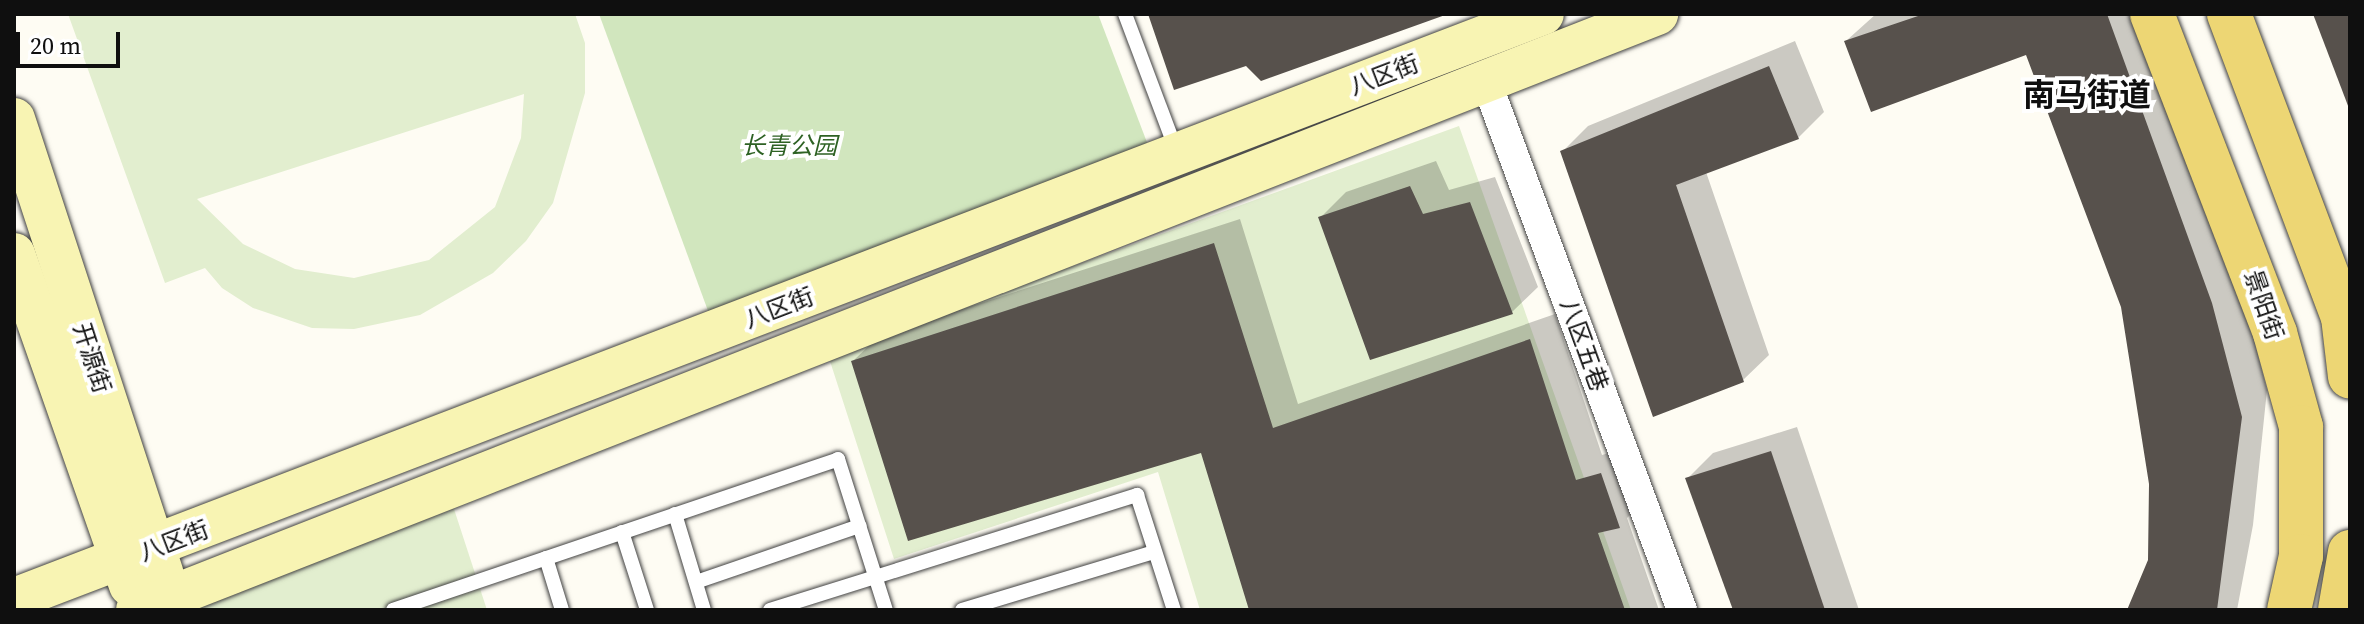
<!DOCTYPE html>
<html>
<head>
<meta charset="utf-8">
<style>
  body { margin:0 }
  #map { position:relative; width:2364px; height:624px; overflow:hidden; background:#fefcf3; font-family:"Source Serif 4","Noto Sans SC",serif }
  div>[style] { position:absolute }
  .green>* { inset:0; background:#d1e6be }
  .pitch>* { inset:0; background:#e2eecf }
  .shadow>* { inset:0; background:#0003 }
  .building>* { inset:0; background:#57514c }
  .roads { filter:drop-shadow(0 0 2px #424242) drop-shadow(0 0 2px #424242) }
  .service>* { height:14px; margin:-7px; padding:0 7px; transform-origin:7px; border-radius:7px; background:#fff }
  .minor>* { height:30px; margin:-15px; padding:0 15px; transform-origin:15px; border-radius:15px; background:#fff }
  .secondary>* { height:42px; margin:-21px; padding:0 21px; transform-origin:21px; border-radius:21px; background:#f8f4b3 }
  .primary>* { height:44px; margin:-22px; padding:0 22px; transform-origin:22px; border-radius:22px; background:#edd674 }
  span { translate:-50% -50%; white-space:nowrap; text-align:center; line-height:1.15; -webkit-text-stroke:8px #fff; paint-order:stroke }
  .street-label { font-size:24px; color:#0f0f0f }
  .park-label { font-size:24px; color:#2e6224; font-style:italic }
  .district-label { font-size:32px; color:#0f0f0f; font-weight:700 }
  .frame { position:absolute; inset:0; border:16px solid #0f0f0f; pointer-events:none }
  .scale { position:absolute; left:16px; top:32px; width:104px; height:36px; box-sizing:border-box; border:4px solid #0f0f0f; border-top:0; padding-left:10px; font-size:24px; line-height:28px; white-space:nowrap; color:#0f0f0f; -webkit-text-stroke:6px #fff; paint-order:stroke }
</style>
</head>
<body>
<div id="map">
  <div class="green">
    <div style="clip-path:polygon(599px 14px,1098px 14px,1148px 145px,711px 319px)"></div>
  </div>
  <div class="pitch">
    <div style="clip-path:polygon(evenodd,68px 14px,575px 14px,585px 43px,585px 93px,553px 203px,526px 241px,493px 273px,420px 315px,354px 329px,312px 328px,253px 308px,222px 288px,205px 268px,165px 283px,68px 14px,524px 94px,521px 138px,495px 207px,429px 260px,354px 278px,295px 269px,243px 244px,197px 199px,524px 94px)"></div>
    <div style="clip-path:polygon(1459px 126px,1631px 610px,1200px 610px,1158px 472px,894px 559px,828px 355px)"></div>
    <div style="clip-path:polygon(453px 506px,487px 610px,176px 610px)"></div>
  </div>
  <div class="shadow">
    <div style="clip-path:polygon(2142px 14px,2238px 277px,2267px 390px,2253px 525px,2237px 610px,2129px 610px,2150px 560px,2151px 483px,2123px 307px,2027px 53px,1846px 41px,1876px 14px)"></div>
    <div style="clip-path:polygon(1795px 41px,1824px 112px,1798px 138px,1706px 172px,1769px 355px,1743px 380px,1562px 152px,1588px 126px)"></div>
    <div style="clip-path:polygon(1436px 161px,1449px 190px,1495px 177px,1538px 287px,1512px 312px,1320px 218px,1346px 192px)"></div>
    <div style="clip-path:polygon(1240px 219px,1298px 404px,1555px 314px,1602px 455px,1626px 448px,1645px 500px,1627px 518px,1659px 610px,1251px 610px,1202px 451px,853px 361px,879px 336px)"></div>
    <div style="clip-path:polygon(1797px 427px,1859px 610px,1735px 610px,1687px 479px,1713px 453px)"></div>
  </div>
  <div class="building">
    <div style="clip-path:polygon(1148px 14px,1448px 14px,1261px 81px,1246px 66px,1174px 90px)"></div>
    <div style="clip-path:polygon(1924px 14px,2107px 14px,2212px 303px,2242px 417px,2217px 610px,2127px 610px,2148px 560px,2149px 484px,2121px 307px,2026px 55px,1871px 112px,1844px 41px)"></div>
    <div style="clip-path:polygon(2313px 14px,2350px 14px,2350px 111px)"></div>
    <div style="clip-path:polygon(1769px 66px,1799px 139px,1676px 185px,1744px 382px,1653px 417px,1560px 151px)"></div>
    <div style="clip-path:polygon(1410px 186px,1423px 214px,1470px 202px,1513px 314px,1370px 360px,1318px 217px)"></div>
    <div style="clip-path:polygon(1214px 243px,1273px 428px,1530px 339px,1576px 480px,1601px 473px,1620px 528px,1598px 533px,1625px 610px,1249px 610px,1201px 453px,908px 541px,851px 361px)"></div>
    <div style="clip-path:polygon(1771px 451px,1825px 610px,1733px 610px,1685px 478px)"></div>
  </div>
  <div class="roads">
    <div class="service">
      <div style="left:1125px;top:14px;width:147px;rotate:69.4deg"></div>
      <div style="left:675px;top:514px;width:100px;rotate:73.2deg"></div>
      <div style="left:622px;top:532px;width:82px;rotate:72.2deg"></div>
      <div style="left:546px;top:558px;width:54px;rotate:72.9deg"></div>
      <div style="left:696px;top:582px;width:173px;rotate:-18.9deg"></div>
      <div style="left:393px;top:610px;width:470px;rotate:-18.7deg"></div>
      <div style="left:838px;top:459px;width:158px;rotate:72.4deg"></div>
      <div style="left:770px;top:610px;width:385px;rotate:-17.4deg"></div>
      <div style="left:1137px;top:495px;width:121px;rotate:72.2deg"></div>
      <div style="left:962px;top:610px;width:201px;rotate:-16.8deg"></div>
    </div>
    <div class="minor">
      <div style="left:1486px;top:81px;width:564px;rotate:69.67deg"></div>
    </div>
    <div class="secondary">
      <div style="left:14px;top:119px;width:478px;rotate:71.9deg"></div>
      <div style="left:14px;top:254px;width:351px;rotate:70.7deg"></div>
      <div style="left:14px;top:599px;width:1637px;rotate:-20.94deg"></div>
      <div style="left:137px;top:610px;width:1633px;rotate:-21.41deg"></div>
    </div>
    <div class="primary">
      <div style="left:2152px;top:14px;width:342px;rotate:68.9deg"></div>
      <div style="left:2275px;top:333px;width:98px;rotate:74.5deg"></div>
      <div style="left:2301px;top:427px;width:129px;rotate:90deg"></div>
      <div style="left:2301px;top:556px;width:55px;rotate:102.5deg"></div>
      <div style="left:2229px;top:14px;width:324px;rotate:69.4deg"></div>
      <div style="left:2343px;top:317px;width:60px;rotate:83.3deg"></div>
      <div style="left:2340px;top:610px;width:59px;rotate:-80.2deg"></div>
    </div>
  </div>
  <div class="street-label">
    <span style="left:1384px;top:75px;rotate:-21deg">八区街</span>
    <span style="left:2264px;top:305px;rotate:71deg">景阳街</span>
    <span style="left:779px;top:308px;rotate:-21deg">八区街</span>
    <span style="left:1584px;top:345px;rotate:70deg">八区五巷</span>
    <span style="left:92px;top:358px;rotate:72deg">开源街</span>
    <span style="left:174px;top:541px;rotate:-21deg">八区街</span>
  </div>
  <div class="park-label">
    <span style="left:789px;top:146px">长青公园</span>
  </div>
  <div class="district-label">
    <span style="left:2087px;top:95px">南马街道</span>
  </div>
  <div class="frame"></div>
  <div class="scale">20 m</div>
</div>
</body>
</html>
